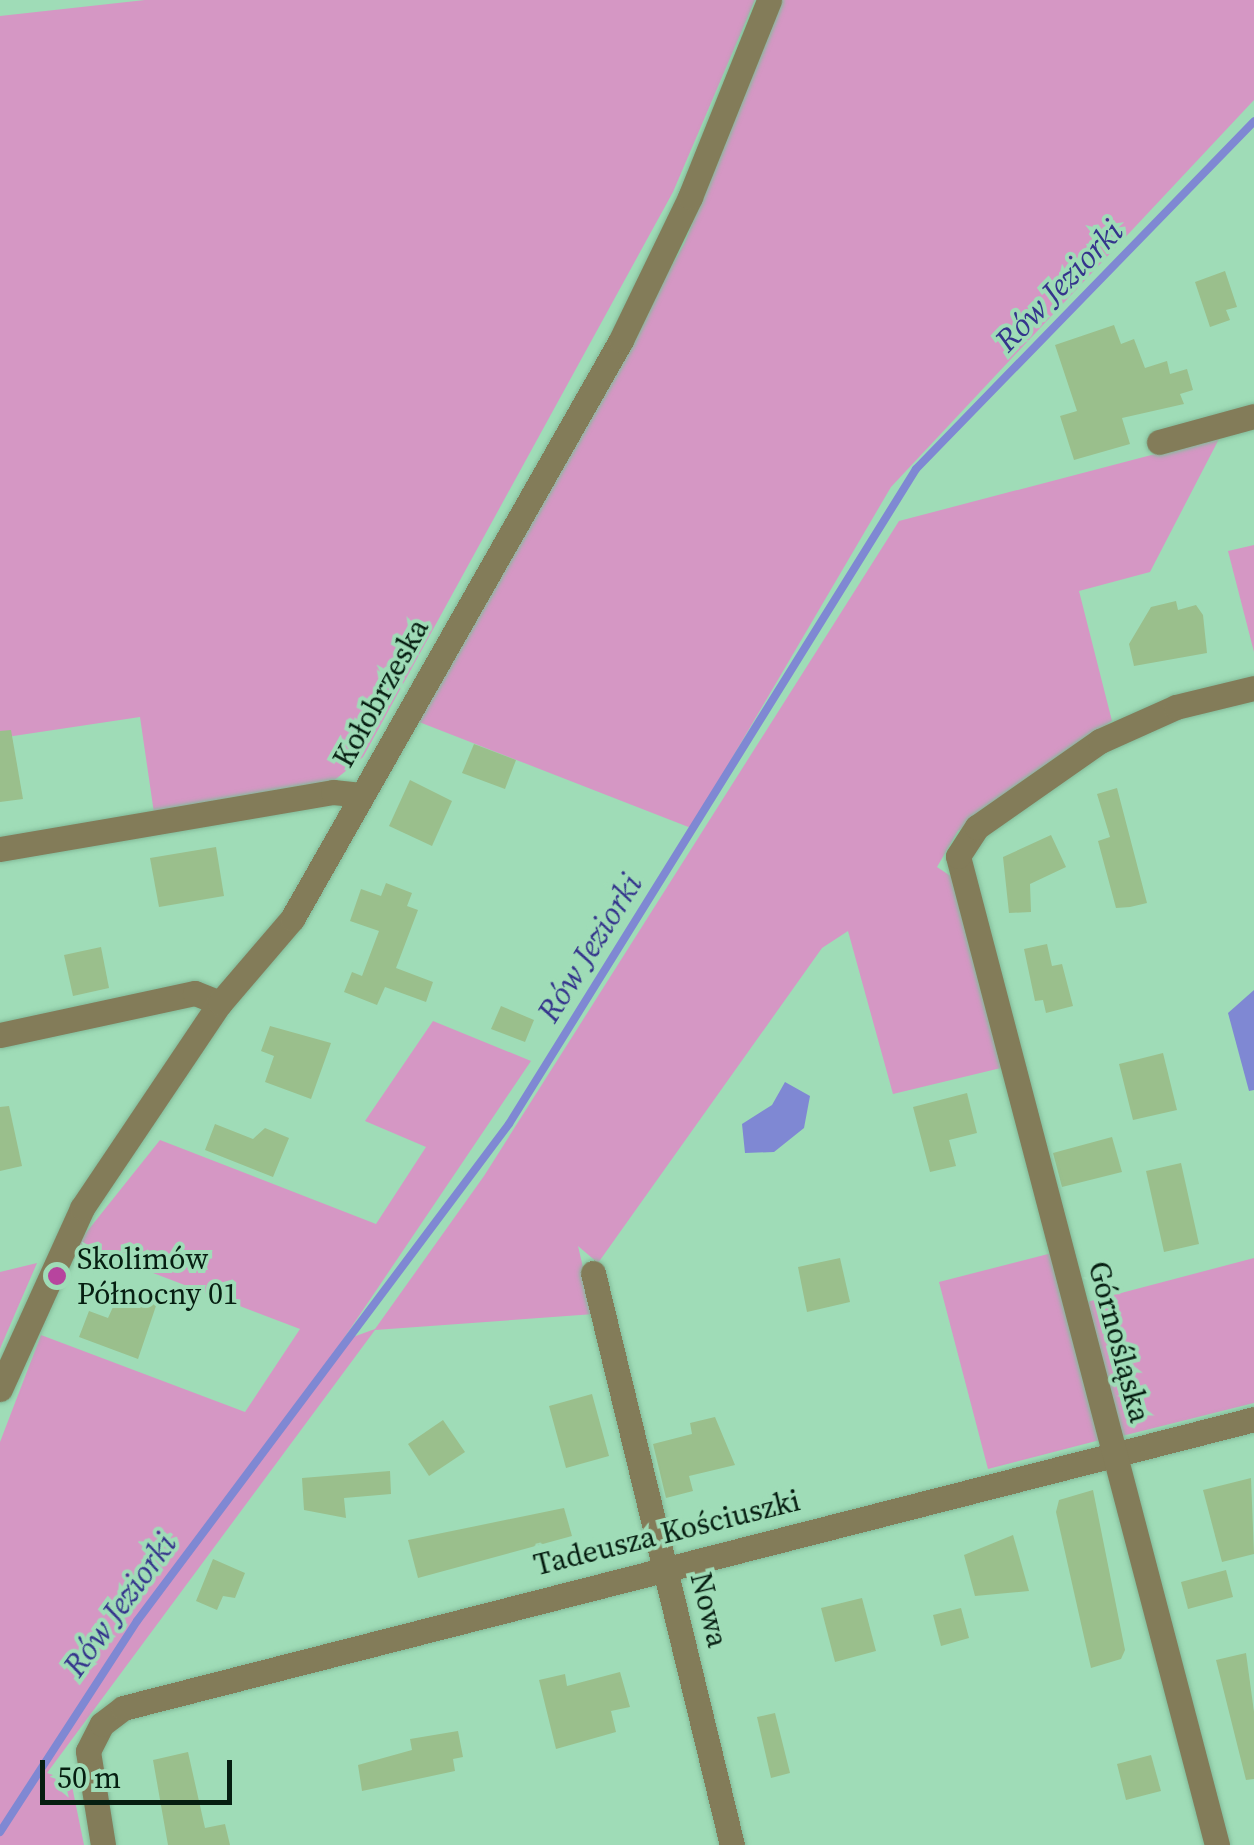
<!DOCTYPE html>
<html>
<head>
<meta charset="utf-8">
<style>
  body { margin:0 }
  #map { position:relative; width:1254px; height:1845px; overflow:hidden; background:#9fdcb7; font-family:"Source Serif 4",serif }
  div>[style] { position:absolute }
  .green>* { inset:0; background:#d597c4 }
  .water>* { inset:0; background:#7f88d3 }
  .stream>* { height:8px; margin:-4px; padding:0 4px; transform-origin:4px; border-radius:4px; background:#7f88d3 }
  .building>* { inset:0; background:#9abf8c }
  .roads { filter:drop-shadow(0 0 2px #83ba99) drop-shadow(0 0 2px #83ba99) }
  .minor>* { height:25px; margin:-12.5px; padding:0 12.5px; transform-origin:12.5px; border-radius:12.5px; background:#837c59 }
  .dots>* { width:28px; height:28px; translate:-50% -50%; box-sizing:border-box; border:5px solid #9fdcb7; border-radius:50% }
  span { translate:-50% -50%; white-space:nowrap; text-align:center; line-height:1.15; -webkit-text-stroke:8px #9fdcb7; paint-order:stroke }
  .street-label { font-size:30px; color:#061e11 }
  .poi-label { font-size:30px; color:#061e11 }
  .left { translate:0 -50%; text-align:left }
  .water-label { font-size:32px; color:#34348c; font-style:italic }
  .scale { position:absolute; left:40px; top:1760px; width:192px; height:45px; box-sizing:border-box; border:5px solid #061e11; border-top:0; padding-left:12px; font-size:30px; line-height:35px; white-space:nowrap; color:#061e11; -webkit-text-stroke:8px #9fdcb7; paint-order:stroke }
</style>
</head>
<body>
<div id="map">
  <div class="green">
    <div style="clip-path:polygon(145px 0,755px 0,673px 192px,363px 757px,331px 783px,154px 813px,140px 717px,0 738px,0 16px)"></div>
    <div style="clip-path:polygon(782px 0,1254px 0,1254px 100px,891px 487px,691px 828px,414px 720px,684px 244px)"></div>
    <div style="clip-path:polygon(1220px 437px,1150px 572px,1079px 591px,1112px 721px,958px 831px,937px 867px,958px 881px,1005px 1067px,893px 1094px,848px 931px,822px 948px,598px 1263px,578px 1246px,594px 1314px,375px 1330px,47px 1773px,71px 1781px,84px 1845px,0 1845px,0 1442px,41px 1335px,245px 1412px,300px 1329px,77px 1244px,160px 1140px,376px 1224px,426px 1147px,365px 1121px,433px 1021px,531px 1061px,342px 1341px,375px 1329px,484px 1176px,899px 521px)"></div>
    <div style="clip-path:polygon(1254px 545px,1254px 652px,1228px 551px)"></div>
    <div style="clip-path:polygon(1052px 1253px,1100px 1440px,988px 1469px,939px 1282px)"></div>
    <div style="clip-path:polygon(1254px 1258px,1254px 1403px,1122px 1436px,1087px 1302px)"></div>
    <div style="clip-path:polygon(37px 1263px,2px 1344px,0 1349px,0 1272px)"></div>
  </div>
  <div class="water">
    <div style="clip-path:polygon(1254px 990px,1254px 1090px,1249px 1091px,1228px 1013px)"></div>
    <div style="clip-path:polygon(785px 1082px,810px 1096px,804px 1128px,774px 1152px,745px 1153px,742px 1124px,772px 1105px)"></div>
  </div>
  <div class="stream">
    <div style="left:0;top:1832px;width:252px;rotate:-57deg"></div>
    <div style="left:137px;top:1621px;width:621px;rotate:-53.19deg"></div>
    <div style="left:509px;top:1124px;width:771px;rotate:-58.14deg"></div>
    <div style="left:916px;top:469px;width:485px;rotate:-45.8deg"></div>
  </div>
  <div class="building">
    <div style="clip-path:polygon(1225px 271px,1237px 307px,1226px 310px,1230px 320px,1210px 327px,1195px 282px)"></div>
    <div style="clip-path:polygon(1114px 325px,1121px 344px,1134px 339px,1145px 368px,1167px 361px,1170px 374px,1187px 369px,1193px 390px,1180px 394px,1184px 404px,1122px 418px,1130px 444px,1074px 460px,1060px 416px,1077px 411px,1055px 345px)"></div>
    <div style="clip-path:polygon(1176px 601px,1178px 610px,1196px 605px,1203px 615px,1207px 653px,1134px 666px,1129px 644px,1151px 607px)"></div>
    <div style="clip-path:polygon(11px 730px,23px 799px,0 802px,0 731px)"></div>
    <div style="clip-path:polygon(474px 744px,516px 760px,505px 789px,462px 773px)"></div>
    <div style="clip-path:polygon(410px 780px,452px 801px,432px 846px,389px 826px)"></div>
    <div style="clip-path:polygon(1117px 788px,1147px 903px,1130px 907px,1116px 908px,1098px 841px,1110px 837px,1097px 794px)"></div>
    <div style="clip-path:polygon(1051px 835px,1066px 867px,1030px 884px,1031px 912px,1009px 913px,1003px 857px)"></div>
    <div style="clip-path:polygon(216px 847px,224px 896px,159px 907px,150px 858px)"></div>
    <div style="clip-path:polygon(386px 883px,412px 893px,407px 906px,418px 910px,396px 968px,433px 982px,426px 1002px,385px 987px,377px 1005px,344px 992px,352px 972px,362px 976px,379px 931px,350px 921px,361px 889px,381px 896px)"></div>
    <div style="clip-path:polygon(1047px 944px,1052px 966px,1062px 964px,1073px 1006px,1046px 1013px,1043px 1000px,1035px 1001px,1024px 949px)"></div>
    <div style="clip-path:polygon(101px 947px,109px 988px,73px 996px,64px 955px)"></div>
    <div style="clip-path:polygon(501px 1006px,534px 1020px,525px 1042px,491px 1029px)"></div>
    <div style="clip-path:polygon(270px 1026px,331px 1043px,311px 1099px,265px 1082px,274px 1056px,261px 1051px)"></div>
    <div style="clip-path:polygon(1163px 1053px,1177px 1110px,1133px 1120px,1119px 1064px)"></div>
    <div style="clip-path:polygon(967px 1093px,977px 1133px,949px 1140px,956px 1166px,930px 1172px,913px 1107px)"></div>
    <div style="clip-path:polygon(9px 1106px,22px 1166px,0 1171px,0 1107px)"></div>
    <div style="clip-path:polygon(215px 1124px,253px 1139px,265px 1128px,289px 1138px,273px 1177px,205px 1150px)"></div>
    <div style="clip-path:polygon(1112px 1137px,1122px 1172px,1062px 1187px,1053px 1153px)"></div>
    <div style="clip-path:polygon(1181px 1163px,1199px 1244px,1164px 1252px,1146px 1171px)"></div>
    <div style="clip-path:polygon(840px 1258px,850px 1302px,807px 1312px,798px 1267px)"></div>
    <div style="clip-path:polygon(123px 1285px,158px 1300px,138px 1359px,79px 1337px,89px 1311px,108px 1318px)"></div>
    <div style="clip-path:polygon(592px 1394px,609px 1456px,566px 1468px,549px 1406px)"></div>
    <div style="clip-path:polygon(715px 1417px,735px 1465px,689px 1476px,693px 1491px,666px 1498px,653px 1444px,692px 1434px,690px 1423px)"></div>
    <div style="clip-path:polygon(443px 1420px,465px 1452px,429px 1476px,408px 1444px)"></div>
    <div style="clip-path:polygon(390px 1471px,391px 1494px,344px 1498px,346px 1518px,304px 1510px,302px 1478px)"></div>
    <div style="clip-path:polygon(1251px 1478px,1254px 1554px,1222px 1562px,1203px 1490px)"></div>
    <div style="clip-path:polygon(1093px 1490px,1125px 1650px,1121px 1659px,1091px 1668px,1056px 1512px,1059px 1500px)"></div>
    <div style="clip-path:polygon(564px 1508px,572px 1536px,418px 1578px,408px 1540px)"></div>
    <div style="clip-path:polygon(1013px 1535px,1029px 1591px,975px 1596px,964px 1555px)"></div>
    <div style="clip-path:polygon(213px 1559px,245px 1573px,235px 1598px,223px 1596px,217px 1610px,196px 1601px)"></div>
    <div style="clip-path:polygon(1226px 1570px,1233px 1597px,1188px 1609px,1181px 1582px)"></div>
    <div style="clip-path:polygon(862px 1598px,876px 1651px,835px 1662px,821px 1608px)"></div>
    <div style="clip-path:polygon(961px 1608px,969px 1638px,941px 1646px,933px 1615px)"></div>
    <div style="clip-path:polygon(1246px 1653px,1254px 1712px,1254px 1779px,1246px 1780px,1216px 1660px)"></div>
    <div style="clip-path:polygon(620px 1672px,630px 1707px,611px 1711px,616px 1732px,556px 1749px,539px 1680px,565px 1674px,567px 1686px)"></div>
    <div style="clip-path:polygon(775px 1713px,790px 1773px,771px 1778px,757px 1717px)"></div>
    <div style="clip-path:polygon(458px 1731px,463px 1757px,453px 1759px,455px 1771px,362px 1791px,358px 1765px,412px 1750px,410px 1739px)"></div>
    <div style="clip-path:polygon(188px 1752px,205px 1828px,225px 1824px,230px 1845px,168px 1845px,153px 1760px)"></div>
    <div style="clip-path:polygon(1151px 1755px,1161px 1791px,1126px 1800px,1117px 1764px)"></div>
  </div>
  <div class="roads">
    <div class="minor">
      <div style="left:1159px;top:442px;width:98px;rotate:-15.3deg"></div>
      <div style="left:0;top:849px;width:338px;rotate:-9.7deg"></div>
      <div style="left:333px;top:792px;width:28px;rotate:6deg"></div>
      <div style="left:0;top:1035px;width:199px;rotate:-12.2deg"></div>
      <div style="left:195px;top:993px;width:27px;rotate:22deg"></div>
      <div style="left:593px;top:1273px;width:589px;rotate:76.34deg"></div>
      <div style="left:0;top:1389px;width:199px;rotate:-65.6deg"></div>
      <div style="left:82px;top:1208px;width:247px;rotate:-56.1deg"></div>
      <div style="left:220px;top:1003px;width:111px;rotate:-49.4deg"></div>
      <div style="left:292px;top:919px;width:666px;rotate:-60.39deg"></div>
      <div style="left:621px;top:340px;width:159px;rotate:-64.2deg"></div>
      <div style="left:690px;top:197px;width:212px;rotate:-68.1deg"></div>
      <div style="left:103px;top:1845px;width:95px;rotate:-99.1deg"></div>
      <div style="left:88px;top:1751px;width:30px;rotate:-63deg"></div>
      <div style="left:102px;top:1724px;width:26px;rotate:-37deg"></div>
      <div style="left:123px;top:1708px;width:1167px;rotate:-14.33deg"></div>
      <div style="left:1217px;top:1845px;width:1022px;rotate:-104.68deg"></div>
      <div style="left:958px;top:856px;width:35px;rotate:-57deg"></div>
      <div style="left:977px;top:827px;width:150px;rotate:-35deg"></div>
      <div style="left:1100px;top:741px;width:83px;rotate:-24.1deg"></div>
      <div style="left:1176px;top:707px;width:80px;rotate:-13.7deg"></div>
    </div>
  </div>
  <div class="dots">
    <div style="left:57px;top:1276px;background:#b7449e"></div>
  </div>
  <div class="street-label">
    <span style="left:381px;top:693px;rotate:-61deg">Kołobrzeska</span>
    <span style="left:1119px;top:1342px;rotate:75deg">Górnośląska</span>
    <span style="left:667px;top:1533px;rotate:-14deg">Tadeusza Kościuszki</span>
    <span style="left:709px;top:1610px;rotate:76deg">Nowa</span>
  </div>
  <div class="poi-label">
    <span class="left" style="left:77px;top:1276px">Skolimów<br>Północny 01</span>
  </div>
  <div class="water-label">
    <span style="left:1059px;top:286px;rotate:-46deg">Rów Jeziorki</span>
    <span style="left:590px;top:948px;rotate:-58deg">Rów Jeziorki</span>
    <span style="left:120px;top:1605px;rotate:-54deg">Rów Jeziorki</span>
  </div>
  <div class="scale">50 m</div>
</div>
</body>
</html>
